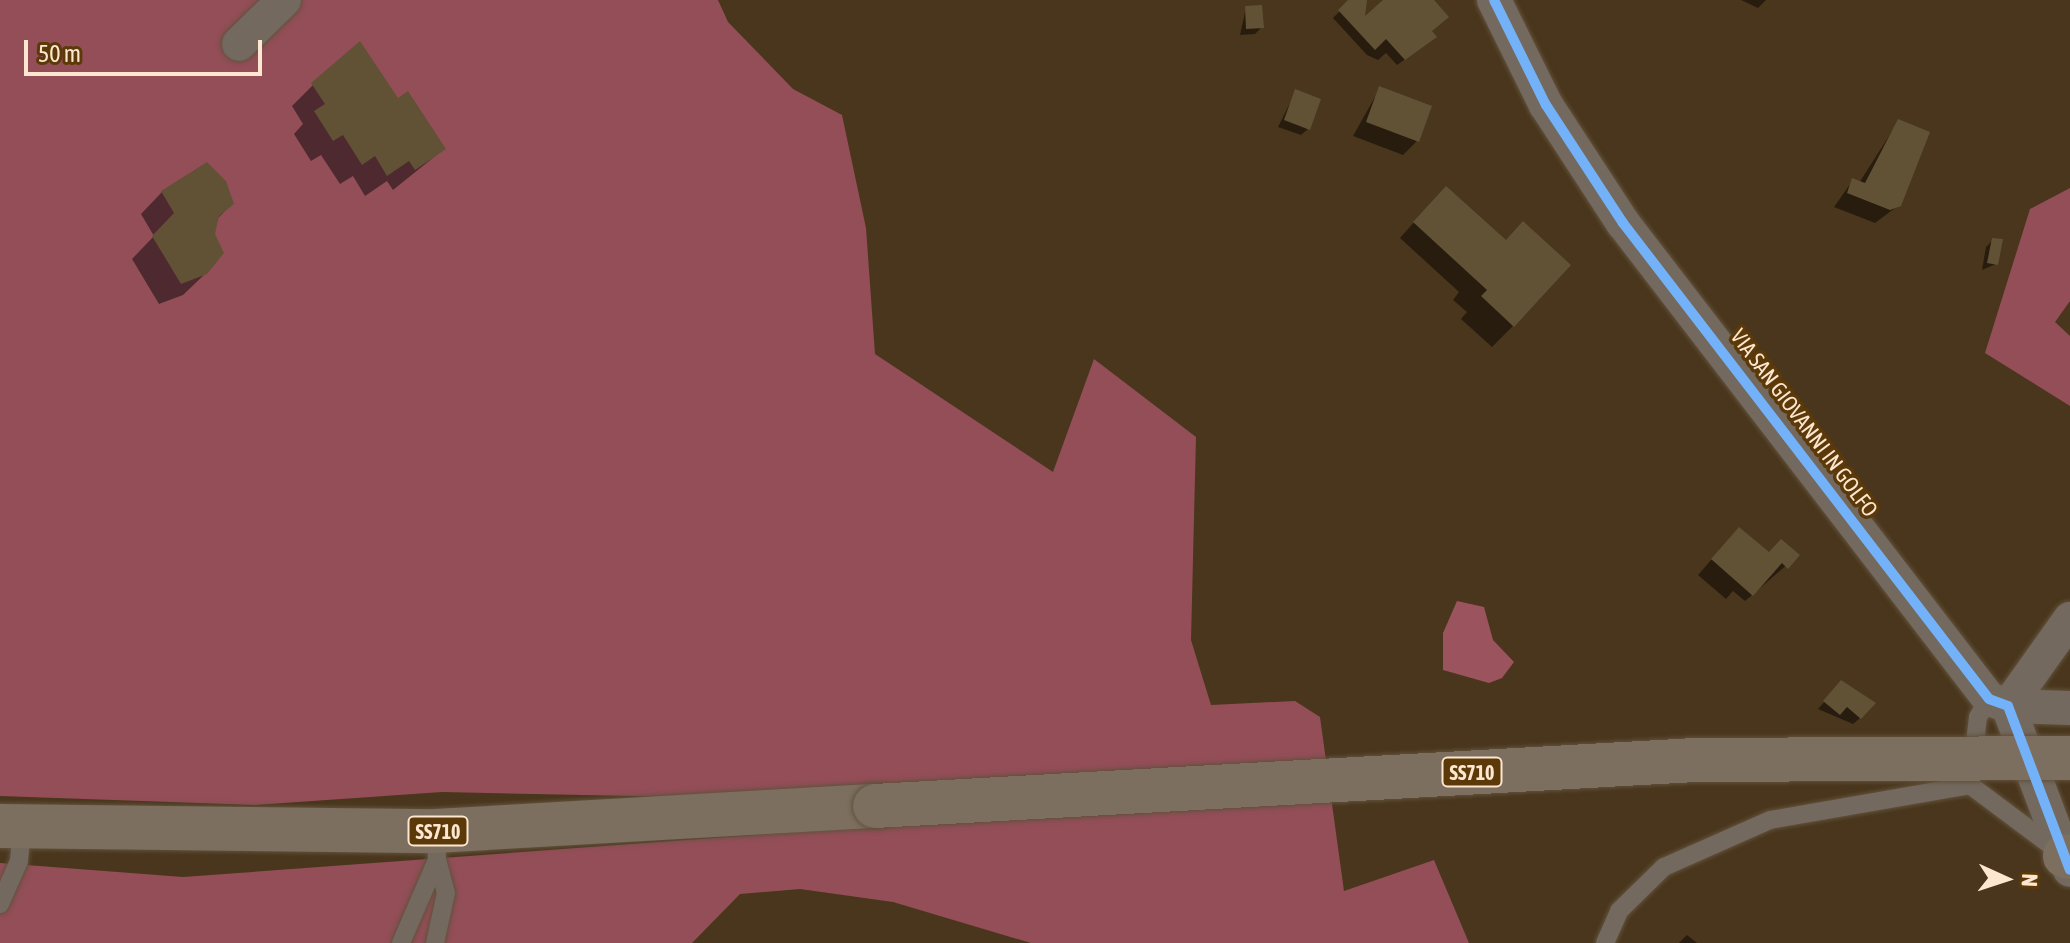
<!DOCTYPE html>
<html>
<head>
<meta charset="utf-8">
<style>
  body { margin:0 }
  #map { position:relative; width:2070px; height:943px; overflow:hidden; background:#49361c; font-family:"Asap Condensed",sans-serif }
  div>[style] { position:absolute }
  .green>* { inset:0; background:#934e58 }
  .forest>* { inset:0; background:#9b535e }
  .shadow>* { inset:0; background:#0007 }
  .building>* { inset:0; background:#615236 }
  .roads { filter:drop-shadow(0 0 2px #62513c) drop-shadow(0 0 2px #62513c) }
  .service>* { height:18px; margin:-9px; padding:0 9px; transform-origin:9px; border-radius:9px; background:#73695e }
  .minor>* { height:34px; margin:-17px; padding:0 17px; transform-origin:17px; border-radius:17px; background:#73695e }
  .primary>* { height:44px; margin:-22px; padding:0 22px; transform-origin:22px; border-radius:22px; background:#7c6f5f }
  .bridges { filter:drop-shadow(0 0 2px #62513c) drop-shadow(0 0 2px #62513c) }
  .primary-bridge>* { height:44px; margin:-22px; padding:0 22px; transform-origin:22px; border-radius:22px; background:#7c6f5f }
  .cycleway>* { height:10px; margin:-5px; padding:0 5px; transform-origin:5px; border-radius:5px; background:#73b2f8 }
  span { translate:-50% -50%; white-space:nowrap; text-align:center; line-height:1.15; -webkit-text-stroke:7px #5c3909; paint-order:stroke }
  .shield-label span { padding:2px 6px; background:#5c3909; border:2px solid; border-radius:6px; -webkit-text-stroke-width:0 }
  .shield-label { font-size:20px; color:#fde7d0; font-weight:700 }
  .street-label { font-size:22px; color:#fde7d0 }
  .north { position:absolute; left:1966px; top:839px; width:80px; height:80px; -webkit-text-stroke:6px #5c3909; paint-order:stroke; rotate:93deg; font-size:22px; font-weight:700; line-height:32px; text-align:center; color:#fde7d0 }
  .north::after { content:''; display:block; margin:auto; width:28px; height:36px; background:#fde7d0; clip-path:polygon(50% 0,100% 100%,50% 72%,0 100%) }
  .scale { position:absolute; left:24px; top:40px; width:238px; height:36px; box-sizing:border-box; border:4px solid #fde7d0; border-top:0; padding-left:10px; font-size:24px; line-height:28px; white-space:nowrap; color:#fde7d0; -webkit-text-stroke:6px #5c3909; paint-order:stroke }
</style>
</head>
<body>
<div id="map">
  <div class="green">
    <div style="clip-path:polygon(0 0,718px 0,728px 22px,793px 89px,842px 115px,866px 228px,875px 354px,1053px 472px,1094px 359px,1196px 437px,1191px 640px,1211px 705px,1295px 701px,1320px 717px,1344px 891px,1434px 860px,1469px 943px,1031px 943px,893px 902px,800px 889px,740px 894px,692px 943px,0 943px,0 863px,183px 877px,877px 826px,682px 797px,442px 792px,255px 805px,0 796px)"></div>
    <div style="clip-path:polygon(2070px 188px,2070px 301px,2055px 322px,2070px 336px,2070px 406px,1985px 353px,2030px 209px)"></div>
  </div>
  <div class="forest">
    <div style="clip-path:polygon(1457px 601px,1484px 607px,1493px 640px,1514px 662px,1502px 678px,1489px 683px,1443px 670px,1443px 633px)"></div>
  </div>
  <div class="shadow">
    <div style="clip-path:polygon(1351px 0,1364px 0,1358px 11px,1365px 19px,1386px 0,1433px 0,1428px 43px,1397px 65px,1386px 53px,1378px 60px,1367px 55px,1333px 18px)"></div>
    <div style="clip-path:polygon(1741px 0,1766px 0,1758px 8px)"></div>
    <div style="clip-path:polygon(1246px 8px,1262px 27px,1255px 34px,1240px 35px)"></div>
    <div style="clip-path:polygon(313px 85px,397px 101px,444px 149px,393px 190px,387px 181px,365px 196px,353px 176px,340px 184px,321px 155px,311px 161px,294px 134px,303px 124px,292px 106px)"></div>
    <div style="clip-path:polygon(1380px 88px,1417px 141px,1403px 155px,1353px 136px)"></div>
    <div style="clip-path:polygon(1296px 91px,1308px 129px,1301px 135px,1278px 127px)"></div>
    <div style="clip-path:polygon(1898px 122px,1899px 205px,1875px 223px,1834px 207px,1853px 180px,1859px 183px)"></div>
    <div style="clip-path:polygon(162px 192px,232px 204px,217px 219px,206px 273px,183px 295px,159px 304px,132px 259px,154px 236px,141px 214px)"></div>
    <div style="clip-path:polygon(1432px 202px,1513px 326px,1492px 347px,1461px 319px,1467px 312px,1453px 300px,1459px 292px,1400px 238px)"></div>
    <div style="clip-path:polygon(1993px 240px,1996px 264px,1982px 270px,1986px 247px)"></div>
    <div style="clip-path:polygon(1725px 544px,1769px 555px,1797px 556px,1745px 601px,1733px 591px,1726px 599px,1698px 575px)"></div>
    <div style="clip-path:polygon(1835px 690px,1860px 718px,1853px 724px,1818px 709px)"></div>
    <div style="clip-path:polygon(1687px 935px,1697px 943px,1679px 943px)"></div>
  </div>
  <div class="building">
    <div style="clip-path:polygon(1348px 0,1367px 0,1365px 16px,1383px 0,1434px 0,1449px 17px,1432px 31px,1437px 37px,1405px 60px,1386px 39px,1375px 50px,1338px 10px)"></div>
    <div style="clip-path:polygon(1262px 5px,1264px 28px,1246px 29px,1245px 6px)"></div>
    <div style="clip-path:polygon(360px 41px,398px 98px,408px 91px,446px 149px,415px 170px,409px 161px,387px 176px,375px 156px,362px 165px,343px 135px,333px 141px,314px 111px,325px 104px,311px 83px)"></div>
    <div style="clip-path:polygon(1379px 86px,1432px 106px,1419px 142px,1366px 122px)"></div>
    <div style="clip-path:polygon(1295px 89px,1321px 99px,1310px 130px,1284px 120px)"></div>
    <div style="clip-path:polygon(1898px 119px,1930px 132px,1901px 206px,1890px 210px,1847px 193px,1852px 178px,1865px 183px)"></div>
    <div style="clip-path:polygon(207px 162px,226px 181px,234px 204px,219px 216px,215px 234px,224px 253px,207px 274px,181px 284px,152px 236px,174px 213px,161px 191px)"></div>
    <div style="clip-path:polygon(1446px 186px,1506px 240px,1523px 221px,1571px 265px,1514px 327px,1481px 296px,1487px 290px,1413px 222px)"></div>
    <div style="clip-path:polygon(1992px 238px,2003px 239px,1998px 265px,1987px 263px)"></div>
    <div style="clip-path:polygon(1739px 527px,1769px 552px,1781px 539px,1800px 555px,1788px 569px,1782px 563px,1753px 596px,1711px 559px)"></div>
    <div style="clip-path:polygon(1841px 680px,1876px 703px,1861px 719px,1847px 707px,1840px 715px,1823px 701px)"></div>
  </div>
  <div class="roads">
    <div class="service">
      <div style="left:1973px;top:758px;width:41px;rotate:-83deg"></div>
      <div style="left:1978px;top:717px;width:21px;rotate:-59deg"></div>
      <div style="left:0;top:904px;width:47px;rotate:-66.2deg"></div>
      <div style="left:19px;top:861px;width:33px;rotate:-85deg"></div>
      <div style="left:401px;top:943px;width:90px;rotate:-66.6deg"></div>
      <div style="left:437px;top:860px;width:29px;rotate:-92deg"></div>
      <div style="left:435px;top:943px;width:51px;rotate:-77.6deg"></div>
      <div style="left:446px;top:893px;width:34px;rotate:-105deg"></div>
      <div style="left:1605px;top:943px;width:35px;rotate:-66deg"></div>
      <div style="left:1619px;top:911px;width:63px;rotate:-44.4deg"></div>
      <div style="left:1664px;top:867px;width:116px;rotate:-23.9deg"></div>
      <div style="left:1770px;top:820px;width:203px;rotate:-9.9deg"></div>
      <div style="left:1970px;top:785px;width:109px;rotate:36.8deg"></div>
    </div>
    <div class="minor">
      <div style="left:1494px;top:0;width:117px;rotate:63.7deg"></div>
      <div style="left:1546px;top:105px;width:141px;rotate:56.9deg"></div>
      <div style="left:1623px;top:223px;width:600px;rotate:52.44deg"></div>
      <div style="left:1989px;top:699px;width:20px;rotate:20deg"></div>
      <div style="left:2008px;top:706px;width:175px;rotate:69.3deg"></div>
      <div style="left:239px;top:44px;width:63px;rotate:-44.4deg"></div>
      <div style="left:2008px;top:706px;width:107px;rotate:-54.5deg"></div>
      <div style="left:2008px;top:706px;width:62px;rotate:1.8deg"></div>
    </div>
    <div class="primary">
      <div style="left:0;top:826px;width:436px;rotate:0.7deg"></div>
      <div style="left:436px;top:831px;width:440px;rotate:-3.3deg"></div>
      <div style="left:2065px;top:856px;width:5px;rotate:11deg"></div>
    </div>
  </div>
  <div class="bridges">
    <div class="primary-bridge">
      <div style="left:875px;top:806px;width:820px;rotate:-3.21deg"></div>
      <div style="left:1694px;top:760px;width:376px;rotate:-0.3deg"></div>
    </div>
  </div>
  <div class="cycleway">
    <div style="left:1494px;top:0;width:117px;rotate:63.7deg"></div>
    <div style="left:1546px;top:105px;width:141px;rotate:56.9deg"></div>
    <div style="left:1623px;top:223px;width:600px;rotate:52.44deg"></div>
    <div style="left:1989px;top:699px;width:20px;rotate:20deg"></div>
    <div style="left:2008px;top:706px;width:175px;rotate:69.3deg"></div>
  </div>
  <div class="shield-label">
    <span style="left:1472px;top:772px">SS710</span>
    <span style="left:438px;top:831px">SS710</span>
  </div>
  <div class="street-label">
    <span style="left:1804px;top:423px;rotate:53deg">VIA SAN GIOVANNI IN GOLFO</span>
  </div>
  <div class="north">N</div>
  <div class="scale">50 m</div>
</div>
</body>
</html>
